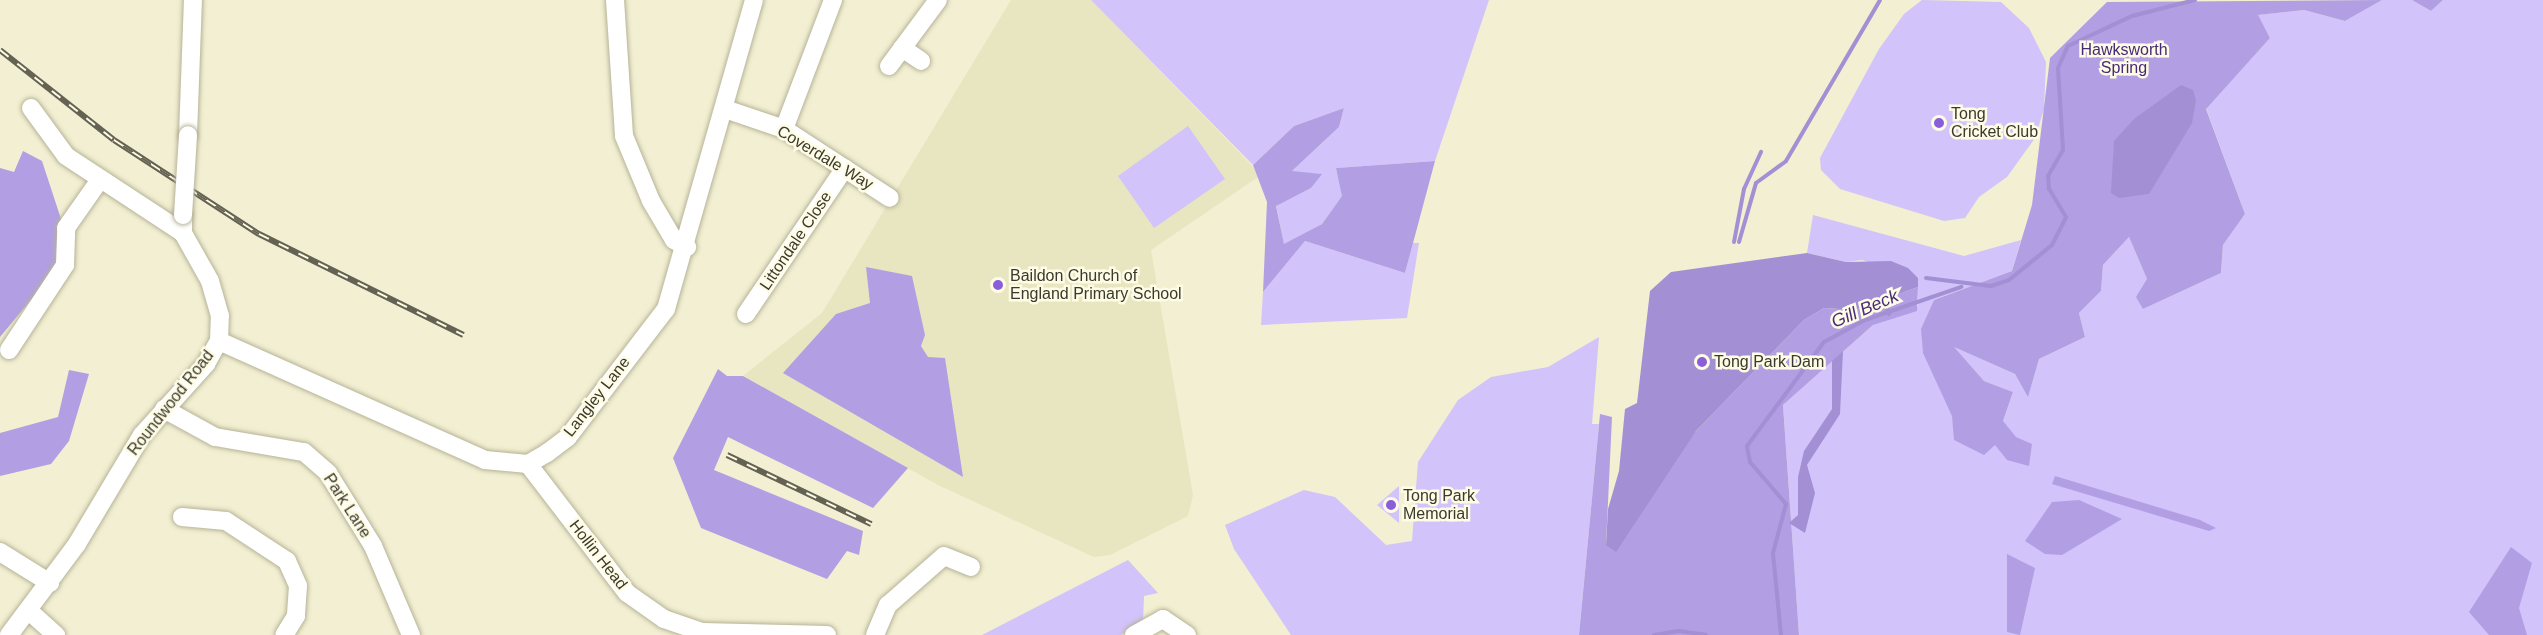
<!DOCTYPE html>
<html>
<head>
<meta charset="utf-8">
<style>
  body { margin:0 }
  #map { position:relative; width:2543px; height:635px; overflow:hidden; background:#f2efd2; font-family:Helvetica,sans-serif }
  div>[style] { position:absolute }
  .built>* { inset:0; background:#e8e5c1 }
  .green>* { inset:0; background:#d2c3fa }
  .forest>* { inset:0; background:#b29ee3 }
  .water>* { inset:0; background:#a38fd3 }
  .stream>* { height:4px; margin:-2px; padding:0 2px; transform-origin:2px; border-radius:2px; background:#a38fd3 }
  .roads { filter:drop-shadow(0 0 2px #b6b398) drop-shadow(0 0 2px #b6b398) }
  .minor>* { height:18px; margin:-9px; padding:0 9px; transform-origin:9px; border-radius:9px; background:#fff }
  .rail>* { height:6px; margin-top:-3px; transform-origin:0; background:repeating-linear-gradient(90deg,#fefce5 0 11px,#646252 0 22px); box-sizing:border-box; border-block:2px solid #646252 }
  .bridges { filter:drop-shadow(0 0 2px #b6b398) drop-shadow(0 0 2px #b6b398) }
  .minor-bridge>* { height:18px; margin:-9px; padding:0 9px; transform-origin:9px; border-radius:9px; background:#fff }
  .dots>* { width:16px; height:16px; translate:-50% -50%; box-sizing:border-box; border:3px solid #fefce5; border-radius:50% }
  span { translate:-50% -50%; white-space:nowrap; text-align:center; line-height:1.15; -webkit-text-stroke:5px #fefce5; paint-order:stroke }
  .park-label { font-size:16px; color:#482979 }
  .poi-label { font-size:16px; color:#3a392d }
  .left { translate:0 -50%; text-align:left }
  .street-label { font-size:16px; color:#3a392d }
  .water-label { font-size:18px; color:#4c2e7e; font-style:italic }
</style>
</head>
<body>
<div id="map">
  <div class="built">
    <div style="clip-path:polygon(1011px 0,1091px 0,1261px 175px,1151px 250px,1193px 495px,1188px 516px,1110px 555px,1094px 557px,938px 485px,743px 376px,822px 313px)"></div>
  </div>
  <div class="green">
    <div style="clip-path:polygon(1091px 0,1489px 0,1435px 161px,1336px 168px,1343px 195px,1322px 224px,1284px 245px,1276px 205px,1311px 188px,1321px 174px,1291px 172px,1339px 127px,1344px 108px,1294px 126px,1253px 165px)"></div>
    <div style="clip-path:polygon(1922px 0,2001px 2px,2029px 28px,2046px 62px,2044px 109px,2035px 138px,2007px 177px,1979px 197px,1965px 218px,1944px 221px,1840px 189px,1821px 170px,1820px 158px,1879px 49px,1904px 14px)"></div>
    <div style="clip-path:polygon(2382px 0,2412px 0,2431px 11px,2443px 0,2543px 0,2543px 635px,1799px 635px,1783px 405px,1873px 325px,1918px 306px,1918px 278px,1862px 260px,1846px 262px,1807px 253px,1813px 215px,1964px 256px,2021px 240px,2012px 271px,1934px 300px,1925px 322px,2003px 421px,2013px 392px,1984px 381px,1952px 346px,2015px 374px,2028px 396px,2039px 359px,2085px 337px,2079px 313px,2101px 291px,2103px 265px,2129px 237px,2147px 279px,2143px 309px,2221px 273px,2223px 245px,2245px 214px,2206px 108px,2270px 38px,2257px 15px,2304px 10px,2345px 21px)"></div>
    <div style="clip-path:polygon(1188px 126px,1225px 179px,1154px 228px,1118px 176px)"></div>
    <div style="clip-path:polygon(1305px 241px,1405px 273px,1413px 243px,1419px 243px,1407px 318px,1261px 325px,1263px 292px)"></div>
    <div style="clip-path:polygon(1599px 337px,1592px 424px,1599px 424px,1579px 635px,1291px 635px,1234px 549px,1225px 525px,1304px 490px,1335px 497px,1386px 545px,1412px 541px,1418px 462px,1458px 400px,1491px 377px,1548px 367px)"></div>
    <div style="clip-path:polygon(1399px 486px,1399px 523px,1377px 505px)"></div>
    <div style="clip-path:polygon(1128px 560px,1158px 593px,1144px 596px,1143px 621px,1121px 635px,982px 635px)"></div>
  </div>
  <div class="forest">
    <div style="clip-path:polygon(2382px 0,2345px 21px,2304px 10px,2258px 15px,2270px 38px,2206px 109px,2245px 214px,2223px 245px,2221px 273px,2143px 309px,2136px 297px,2147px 279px,2129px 237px,2103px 265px,2101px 291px,2079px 313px,2085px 337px,2039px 359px,2028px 397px,2015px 374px,1954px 347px,1984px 381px,2013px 392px,2003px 421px,2016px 437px,2032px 444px,2029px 466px,2007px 460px,1995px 445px,1984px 455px,1954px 440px,1952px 416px,1923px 353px,1921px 329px,1934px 300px,2012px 271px,2032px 205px,2050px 58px,2107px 2px)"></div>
    <div style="clip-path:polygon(2412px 0,2443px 0,2431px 11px)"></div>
    <div style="clip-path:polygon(1344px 108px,1339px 127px,1292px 171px,1322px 174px,1311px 188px,1276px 206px,1284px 244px,1322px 224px,1342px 196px,1336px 168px,1435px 161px,1405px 273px,1305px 241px,1263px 292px,1267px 202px,1253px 165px,1294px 126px)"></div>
    <div style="clip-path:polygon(23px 151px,42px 161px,62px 222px,55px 271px,0 337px,0 168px,14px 172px)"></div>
    <div style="clip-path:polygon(866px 267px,912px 276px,925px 335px,921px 346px,928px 357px,945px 358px,963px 477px,783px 373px,836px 314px,870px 303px)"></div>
    <div style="clip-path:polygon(1918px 287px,1917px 311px,1873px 325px,1783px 405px,1799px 635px,1579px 635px,1600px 414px,1612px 417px,1606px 545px,1696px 431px,1804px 320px,1824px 308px,1855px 310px)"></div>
    <div style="clip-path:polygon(718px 369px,727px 376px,743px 376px,908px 468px,873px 508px,728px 437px,714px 470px,863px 531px,859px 555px,847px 551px,827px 579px,701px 528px,673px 458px)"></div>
    <div style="clip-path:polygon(69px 370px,89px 374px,69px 441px,51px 464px,0 476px,0 433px,58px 417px)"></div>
    <div style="clip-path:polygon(2055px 476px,2200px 520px,2216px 528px,2209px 531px,2052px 484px)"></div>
    <div style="clip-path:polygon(2079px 500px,2122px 519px,2062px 555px,2045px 554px,2025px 541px,2052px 502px)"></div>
    <div style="clip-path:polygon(2511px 547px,2532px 563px,2519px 608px,2527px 635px,2489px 635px,2469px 612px)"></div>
    <div style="clip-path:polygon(2007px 554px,2035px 568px,2020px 635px,2007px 632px)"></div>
  </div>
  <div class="water">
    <div style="clip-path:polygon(2181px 85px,2193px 90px,2196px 100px,2192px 123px,2149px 194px,2119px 198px,2111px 193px,2114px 141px,2134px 119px)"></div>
    <div style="clip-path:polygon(1807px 253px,1846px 262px,1891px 261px,1908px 268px,1918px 278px,1918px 287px,1855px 310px,1824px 308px,1804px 320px,1696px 431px,1616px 552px,1606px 545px,1608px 509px,1619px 471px,1625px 409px,1637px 403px,1650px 291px,1671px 272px)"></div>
    <div style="clip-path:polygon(1843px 351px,1840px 414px,1807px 465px,1815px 493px,1805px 533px,1789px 523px,1798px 515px,1798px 477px,1804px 451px,1832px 409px,1832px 361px)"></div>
  </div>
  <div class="stream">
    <div style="left:1734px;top:242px;width:54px;rotate:-79.3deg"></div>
    <div style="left:1744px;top:189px;width:41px;rotate:-65.3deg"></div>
    <div style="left:1739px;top:242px;width:61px;rotate:-73.9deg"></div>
    <div style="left:1756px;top:183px;width:37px;rotate:-36deg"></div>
    <div style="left:1786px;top:161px;width:186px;rotate:-59.7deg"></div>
    <div style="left:1926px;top:278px;width:65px;rotate:7deg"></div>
    <div style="left:1991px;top:286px;width:19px;rotate:-18deg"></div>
    <div style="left:2009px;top:280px;width:55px;rotate:-39.1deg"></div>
    <div style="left:2052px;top:245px;width:31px;rotate:-63deg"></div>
    <div style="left:2066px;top:217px;width:33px;rotate:-121deg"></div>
    <div style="left:2049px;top:189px;width:13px;rotate:-94deg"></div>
    <div style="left:2048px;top:176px;width:30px;rotate:-60deg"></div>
    <div style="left:2063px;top:150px;width:82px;rotate:-93.5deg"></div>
    <div style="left:2058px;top:68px;width:24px;rotate:-66deg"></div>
    <div style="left:2068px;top:46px;width:71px;rotate:-25.1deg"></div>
    <div style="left:2132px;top:16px;width:65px;rotate:-14.3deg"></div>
    <div style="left:1884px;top:301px;width:14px;rotate:69deg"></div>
    <div style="left:1654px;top:635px;width:25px;rotate:-9deg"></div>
    <div style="left:1679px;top:631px;width:27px;rotate:8deg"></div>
    <div style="left:1781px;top:635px;width:82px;rotate:-95.6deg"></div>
    <div style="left:1773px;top:553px;width:51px;rotate:-75.1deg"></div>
    <div style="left:1786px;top:504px;width:55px;rotate:-130.6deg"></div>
    <div style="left:1750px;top:462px;width:16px;rotate:-101deg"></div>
    <div style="left:1747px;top:446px;width:129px;rotate:-53.5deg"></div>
    <div style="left:1824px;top:342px;width:47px;rotate:-28.2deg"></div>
    <div style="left:1865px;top:320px;width:102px;rotate:-19deg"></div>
  </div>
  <div class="roads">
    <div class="minor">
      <div style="left:615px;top:0;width:136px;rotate:86.2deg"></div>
      <div style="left:624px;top:136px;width:70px;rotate:67.4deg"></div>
      <div style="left:651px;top:201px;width:45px;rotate:59.5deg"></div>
      <div style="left:674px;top:240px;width:15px;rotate:28deg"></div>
      <div style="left:902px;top:48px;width:23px;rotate:34deg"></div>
      <div style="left:889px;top:66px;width:82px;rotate:-53.4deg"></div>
      <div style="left:31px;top:108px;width:59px;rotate:53.9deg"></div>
      <div style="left:66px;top:156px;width:140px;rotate:33.3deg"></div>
      <div style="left:725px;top:109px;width:62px;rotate:18.7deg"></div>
      <div style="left:784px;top:129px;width:126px;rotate:33.1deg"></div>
      <div style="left:784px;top:129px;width:138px;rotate:-69.2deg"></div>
      <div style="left:188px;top:135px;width:135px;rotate:-87.9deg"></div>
      <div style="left:746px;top:314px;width:176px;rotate:-55.9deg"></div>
      <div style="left:219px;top:341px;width:291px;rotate:24.1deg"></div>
      <div style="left:485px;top:460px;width:43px;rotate:5.3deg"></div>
      <div style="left:528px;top:464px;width:22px;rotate:-30deg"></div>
      <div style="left:547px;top:453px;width:26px;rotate:-37deg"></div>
      <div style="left:568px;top:437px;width:161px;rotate:-52.6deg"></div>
      <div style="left:666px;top:309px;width:321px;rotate:-74.1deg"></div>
      <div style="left:9px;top:350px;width:102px;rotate:-56.6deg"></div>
      <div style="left:65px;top:265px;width:37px;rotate:-88deg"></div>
      <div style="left:66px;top:228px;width:57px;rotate:-54.9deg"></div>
      <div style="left:164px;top:409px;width:58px;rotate:28.8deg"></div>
      <div style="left:215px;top:437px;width:90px;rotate:9.6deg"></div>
      <div style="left:304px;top:452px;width:32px;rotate:41deg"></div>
      <div style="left:328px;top:473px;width:86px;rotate:58.3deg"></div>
      <div style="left:373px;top:546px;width:97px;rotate:66.9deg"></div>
      <div style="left:528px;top:464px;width:163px;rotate:52.5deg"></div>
      <div style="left:627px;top:593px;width:45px;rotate:35.1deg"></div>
      <div style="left:664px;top:619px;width:40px;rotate:18.9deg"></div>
      <div style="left:702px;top:632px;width:125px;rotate:1.4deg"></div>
      <div style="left:182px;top:517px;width:44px;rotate:5.2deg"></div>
      <div style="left:226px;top:521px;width:73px;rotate:33.3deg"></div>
      <div style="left:287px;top:561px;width:27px;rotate:66deg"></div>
      <div style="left:298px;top:586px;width:30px;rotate:94deg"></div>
      <div style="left:296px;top:616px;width:22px;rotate:122deg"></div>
      <div style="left:0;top:552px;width:59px;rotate:31.8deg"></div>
      <div style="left:28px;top:610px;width:38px;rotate:42deg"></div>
      <div style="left:9px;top:635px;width:114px;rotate:-53.2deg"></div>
      <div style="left:77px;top:544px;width:127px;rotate:-59.2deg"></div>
      <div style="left:142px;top:435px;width:96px;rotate:-48deg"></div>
      <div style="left:206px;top:364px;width:26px;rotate:-61deg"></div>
      <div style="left:219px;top:341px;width:25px;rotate:-88deg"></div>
      <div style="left:220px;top:316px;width:36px;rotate:-106deg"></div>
      <div style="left:210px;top:281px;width:55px;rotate:-119.4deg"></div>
      <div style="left:183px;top:233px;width:18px;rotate:-90deg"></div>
      <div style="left:875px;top:635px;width:33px;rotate:-67deg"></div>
      <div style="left:888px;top:605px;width:74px;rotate:-41.2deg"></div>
      <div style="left:944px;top:556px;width:29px;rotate:22deg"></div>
      <div style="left:1134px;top:635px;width:33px;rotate:-29deg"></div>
      <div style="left:1163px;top:619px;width:29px;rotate:34deg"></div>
    </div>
  </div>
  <div class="rail">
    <div style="left:0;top:50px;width:145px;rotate:38.3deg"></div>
    <div style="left:114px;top:140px;width:173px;rotate:33deg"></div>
    <div style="left:259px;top:234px;width:228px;rotate:26.3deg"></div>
    <div style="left:727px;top:455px;width:160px;rotate:25.6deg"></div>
  </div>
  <div class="bridges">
    <div class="minor-bridge">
      <div style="left:183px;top:215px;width:80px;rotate:-86.4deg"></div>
    </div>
  </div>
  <div class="dots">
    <div style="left:1939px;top:123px;background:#8a5ed8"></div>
    <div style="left:998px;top:285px;background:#8a5ed8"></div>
    <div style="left:1702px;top:362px;background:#8a5ed8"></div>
    <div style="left:1391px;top:505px;background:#8a5ed8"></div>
  </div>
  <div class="park-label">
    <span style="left:2124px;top:59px">Hawksworth<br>Spring</span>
  </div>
  <div class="poi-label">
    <span class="left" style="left:1951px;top:123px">Tong<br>Cricket Club</span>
    <span class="left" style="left:1010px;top:285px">Baildon Church of<br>England Primary School</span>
    <span class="left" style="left:1714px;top:362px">Tong Park Dam</span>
    <span class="left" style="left:1403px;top:505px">Tong Park<br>Memorial</span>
  </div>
  <div class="street-label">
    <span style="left:825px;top:158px;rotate:31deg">Coverdale Way</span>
    <span style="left:796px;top:241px;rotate:-56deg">Littondale Close</span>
    <span style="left:597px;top:397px;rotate:-52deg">Langley Lane</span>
    <span style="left:171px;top:403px;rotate:-52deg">Roundwood Road</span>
    <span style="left:347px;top:506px;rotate:57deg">Park Lane</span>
    <span style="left:598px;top:555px;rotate:52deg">Hollin Head</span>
  </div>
  <div class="water-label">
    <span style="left:1865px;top:309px;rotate:-23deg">Gill Beck</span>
  </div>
</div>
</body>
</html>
